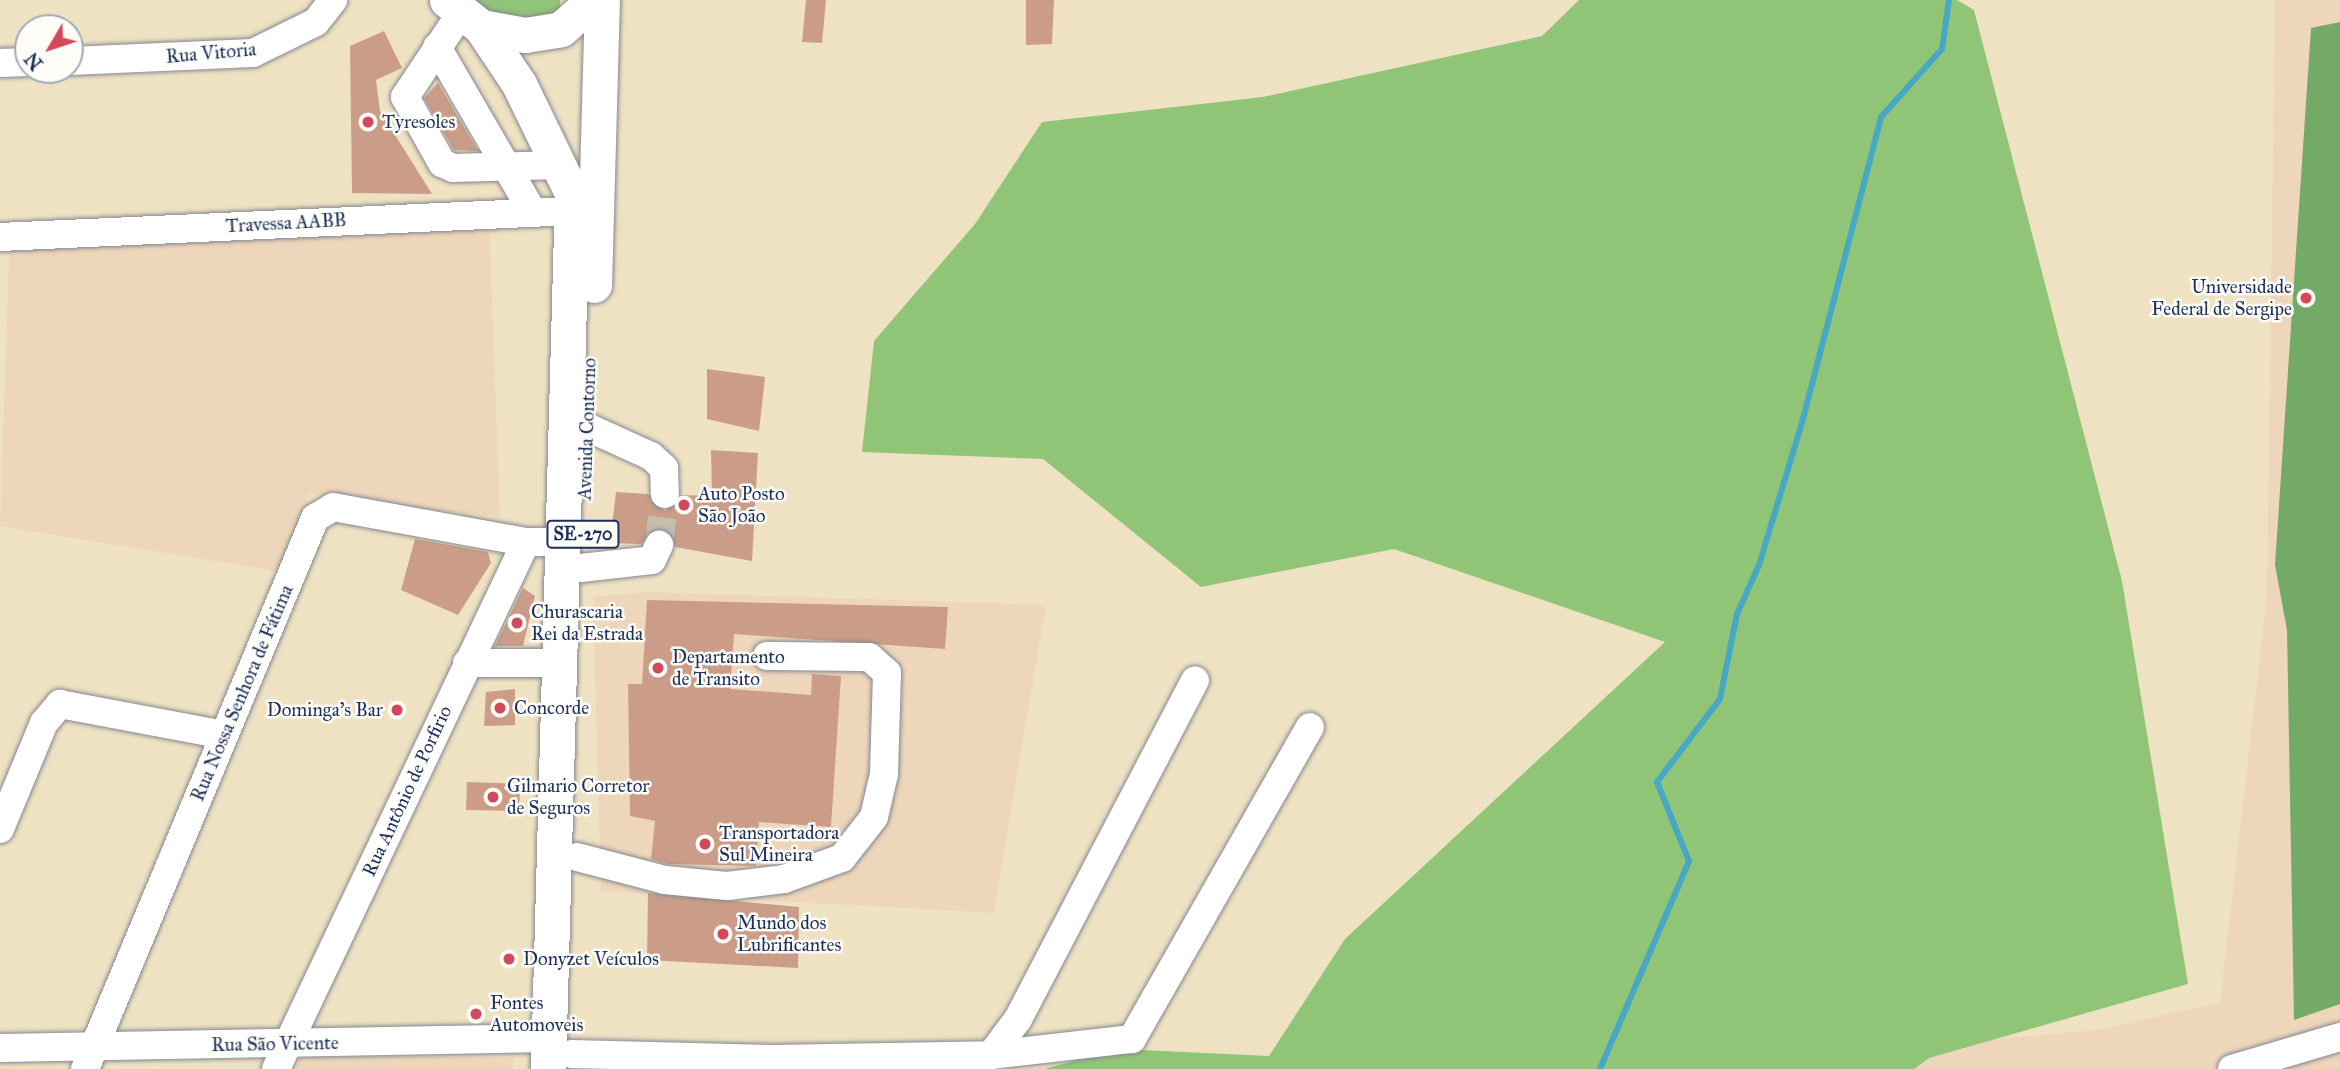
<!DOCTYPE html>
<html>
<head>
<meta charset="utf-8">
<style>
  body { margin:0 }
  #map { position:relative; width:2340px; height:1069px; overflow:hidden; background:#efe2c3; font-family:"IM FELL Great Primer",serif }
  div>[style] { position:absolute }
  .built>* { inset:0; background:#eed6bb }
  .green>* { inset:0; background:#90c577 }
  .forest>* { inset:0; background:#74aa68 }
  .stream>* { height:6px; margin:-3px; padding:0 3px; transform-origin:3px; border-radius:3px; background:#46a8c5 }
  .building>* { inset:0; background:#cb9d88 }
  .minor-tunnel>* { height:28px; margin-top:-14px; transform-origin:0; background:repeating-linear-gradient(90deg,#c5beaf 0 28px,transparent 0 42px) }
  .roads { filter:drop-shadow(0 0 2px #858890) drop-shadow(0 0 2px #858890) }
  .minor>* { height:28px; margin:-14px; padding:0 14px; transform-origin:14px; border-radius:14px; background:#fff }
  .major>* { height:35px; margin:-17.5px; padding:0 17.5px; transform-origin:17.5px; border-radius:17.5px; background:#fff }
  .dots>* { width:19px; height:19px; translate:-50% -50%; box-sizing:border-box; border:4px solid #fdfcf7; border-radius:50% }
  span { translate:-50% -50%; white-space:nowrap; text-align:center; line-height:1.15; -webkit-text-stroke:5px #fdfcf7; paint-order:stroke }
  .shield-label span { padding:2px 5px; background:#fdfcf7; border:2px solid; border-radius:5px; -webkit-text-stroke-width:0 }
  .shield-label { font-size:18px; color:#1b2f5e; font-weight:700 }
  .street-label { font-size:19px; color:#1b2f5e }
  .poi-label { font-size:19px; color:#1b2f5e }
  .left { translate:0 -50%; text-align:left }
  .right { translate:-100% -50%; text-align:right }
  .north { position:absolute; left:14px; top:14px; width:70px; height:70px; box-sizing:border-box; background:#fdfcf7; border:2px solid #a3aaba; border-radius:50%; rotate:231deg; font-size:19px; font-weight:700; line-height:28px; text-align:center; color:#1b2f5e }
  .north::after { content:''; display:block; margin:auto; width:24px; height:32px; background:#d1495b; clip-path:polygon(50% 0,100% 100%,50% 72%,0 100%) }
</style>
</head>
<body>
<div id="map">
  <div class="built">
    <div style="clip-path:polygon(2275px 0,2340px 0,2340px 1069px,1671px 1069px,2104px 1029px,2220px 1002px,2267px 596px)"></div>
    <div style="clip-path:polygon(489px 221px,500px 516px,354px 504px,310px 493px,276px 571px,0 526px,10px 229px)"></div>
    <div style="clip-path:polygon(647px 592px,1046px 605px,994px 913px,601px 891px,593px 597px)"></div>
    <div style="clip-path:polygon(302px 1055px,514px 1058px,513px 1069px,296px 1069px)"></div>
  </div>
  <div class="green">
    <div style="clip-path:polygon(465px 0,560px 0,560px 17px,515px 23px)"></div>
    <div style="clip-path:polygon(1579px 0,1957px 0,1974px 10px,2122px 581px,2188px 984px,1929px 1058px,1914px 1069px,1044px 1069px,1119px 1049px,1269px 1056px,1345px 939px,1665px 642px,1394px 549px,1201px 587px,1043px 459px,862px 452px,874px 341px,975px 224px,1042px 122px,1263px 97px,1542px 36px)"></div>
  </div>
  <div class="forest">
    <div style="clip-path:polygon(2340px 22px,2340px 1004px,2294px 1020px,2287px 630px,2275px 565px,2311px 28px)"></div>
  </div>
  <div class="stream">
    <div style="left:1600px;top:1069px;width:226px;rotate:-66.8deg"></div>
    <div style="left:1689px;top:861px;width:85px;rotate:-112.1deg"></div>
    <div style="left:1657px;top:782px;width:104px;rotate:-52.8deg"></div>
    <div style="left:1720px;top:699px;width:87px;rotate:-78.7deg"></div>
    <div style="left:1737px;top:614px;width:54px;rotate:-65.8deg"></div>
    <div style="left:1759px;top:565px;width:152px;rotate:-73.2deg"></div>
    <div style="left:1803px;top:419px;width:312px;rotate:-75.5deg"></div>
    <div style="left:1881px;top:117px;width:91px;rotate:-48.1deg"></div>
    <div style="left:1942px;top:49px;width:49px;rotate:-81.9deg"></div>
  </div>
  <div class="building">
    <div style="clip-path:polygon(806px 0,826px 0,822px 43px,802px 42px)"></div>
    <div style="clip-path:polygon(1026px 0,1054px 0,1052px 44px,1026px 45px)"></div>
    <div style="clip-path:polygon(384px 31px,402px 68px,376px 80px,380px 111px,432px 194px,352px 193px,350px 46px)"></div>
    <div style="clip-path:polygon(438px 83px,478px 151px,454px 150px,424px 98px)"></div>
    <div style="clip-path:polygon(707px 369px,765px 377px,759px 431px,707px 419px)"></div>
    <div style="clip-path:polygon(711px 450px,758px 453px,752px 561px,675px 547px,672px 535px,658px 528px,641px 544px,610px 543px,616px 492px,648px 494px,665px 511px,681px 495px,712px 496px)"></div>
    <div style="clip-path:polygon(415px 539px,488px 552px,491px 563px,458px 615px,401px 590px)"></div>
    <div style="clip-path:polygon(523px 588px,535px 596px,523px 646px,495px 646px)"></div>
    <div style="clip-path:polygon(647px 600px,948px 607px,945px 649px,734px 634px,730px 689px,811px 695px,812px 674px,841px 676px,831px 827px,759px 822px,756px 866px,668px 864px,651px 859px,655px 821px,630px 816px,628px 684px,642px 684px)"></div>
    <div style="clip-path:polygon(515px 689px,515px 725px,484px 726px,486px 692px)"></div>
    <div style="clip-path:polygon(467px 782px,520px 784px,519px 811px,466px 810px)"></div>
    <div style="clip-path:polygon(648px 893px,799px 907px,798px 968px,647px 960px)"></div>
  </div>
  <div class="minor-tunnel">
    <div style="left:659px;top:545px;width:51px;rotate:-83.3deg"></div>
  </div>
  <div class="roads">
    <div class="minor">
      <div style="left:461px;top:13px;width:101px;rotate:123.7deg"></div>
      <div style="left:405px;top:97px;width:76px;rotate:60.7deg"></div>
      <div style="left:442px;top:163px;width:12px;rotate:24deg"></div>
      <div style="left:453px;top:168px;width:107px;rotate:-1.6deg"></div>
      <div style="left:437px;top:47px;width:190px;rotate:59.9deg"></div>
      <div style="left:70px;top:61px;width:183px;rotate:-2.5deg"></div>
      <div style="left:253px;top:53px;width:70px;rotate:-26.2deg"></div>
      <div style="left:316px;top:22px;width:28px;rotate:-52deg"></div>
      <div style="left:0;top:63px;width:28px;rotate:-2deg"></div>
      <div style="left:0;top:237px;width:573px;rotate:-2.6deg"></div>
      <div style="left:587px;top:427px;width:70px;rotate:24.4deg"></div>
      <div style="left:651px;top:456px;width:18px;rotate:43deg"></div>
      <div style="left:664px;top:468px;width:26px;rotate:88deg"></div>
      <div style="left:581px;top:568px;width:71px;rotate:-6.4deg"></div>
      <div style="left:652px;top:560px;width:17px;rotate:-65deg"></div>
      <div style="left:467px;top:663px;width:90px"></div>
      <div style="left:0;top:829px;width:115px;rotate:-67.5deg"></div>
      <div style="left:44px;top:723px;width:25px;rotate:-50deg"></div>
      <div style="left:60px;top:704px;width:167px;rotate:10.7deg"></div>
      <div style="left:577px;top:857px;width:91px;rotate:14.6deg"></div>
      <div style="left:665px;top:880px;width:62px;rotate:5.5deg"></div>
      <div style="left:727px;top:886px;width:57px;rotate:-7deg"></div>
      <div style="left:784px;top:879px;width:62px;rotate:-19.9deg"></div>
      <div style="left:842px;top:858px;width:52px;rotate:-52deg"></div>
      <div style="left:874px;top:817px;width:44px;rotate:-76.9deg"></div>
      <div style="left:884px;top:774px;width:101px;rotate:-88.3deg"></div>
      <div style="left:887px;top:673px;width:24px;rotate:-138deg"></div>
      <div style="left:869px;top:657px;width:102px;rotate:-179.4deg"></div>
      <div style="left:0;top:1048px;width:549px;rotate:-1.04deg"></div>
      <div style="left:572px;top:1054px;width:200px;rotate:1.4deg"></div>
      <div style="left:772px;top:1059px;width:219px;rotate:-1deg"></div>
      <div style="left:991px;top:1055px;width:142px;rotate:-6.5deg"></div>
      <div style="left:1132px;top:1039px;width:359px;rotate:-60.3deg"></div>
      <div style="left:991px;top:1055px;width:45px;rotate:-53.1deg"></div>
      <div style="left:1018px;top:1019px;width:382px;rotate:-62.4deg"></div>
      <div style="left:85px;top:1069px;width:597px;rotate:-67.34deg"></div>
      <div style="left:315px;top:518px;width:21px;rotate:-31deg"></div>
      <div style="left:333px;top:507px;width:196px;rotate:10.3deg"></div>
      <div style="left:276px;top:1069px;width:583px;rotate:-64.62deg"></div>
      <div style="left:526px;top:542px;width:19px"></div>
      <div style="left:2232px;top:1069px;width:113px;rotate:-16.5deg"></div>
    </div>
    <div class="major">
      <div style="left:447px;top:0;width:43px;rotate:38.5deg"></div>
      <div style="left:481px;top:27px;width:69px;rotate:56.3deg"></div>
      <div style="left:519px;top:84px;width:121px;rotate:64.1deg"></div>
      <div style="left:572px;top:193px;width:876px;rotate:91.57deg"></div>
      <div style="left:481px;top:27px;width:45px;rotate:10.3deg"></div>
      <div style="left:525px;top:35px;width:36px;rotate:-9deg"></div>
      <div style="left:561px;top:29px;width:44px;rotate:-41.3deg"></div>
      <div style="left:594px;top:285px;width:285px;rotate:-88.4deg"></div>
    </div>
  </div>
  <div class="dots">
    <div style="left:368px;top:122px;background:#d1495b"></div>
    <div style="left:2306px;top:298px;background:#d1495b"></div>
    <div style="left:684px;top:505px;background:#d1495b"></div>
    <div style="left:517px;top:623px;background:#d1495b"></div>
    <div style="left:658px;top:668px;background:#d1495b"></div>
    <div style="left:500px;top:708px;background:#d1495b"></div>
    <div style="left:397px;top:710px;background:#d1495b"></div>
    <div style="left:493px;top:797px;background:#d1495b"></div>
    <div style="left:705px;top:844px;background:#d1495b"></div>
    <div style="left:723px;top:934px;background:#d1495b"></div>
    <div style="left:509px;top:959px;background:#d1495b"></div>
    <div style="left:476px;top:1014px;background:#d1495b"></div>
  </div>
  <div class="shield-label">
    <span style="left:583px;top:534px">SE-270</span>
  </div>
  <div class="street-label">
    <span style="left:211px;top:53px;rotate:-5deg">Rua Vitoria</span>
    <span style="left:286px;top:223px;rotate:-3deg">Travessa AABB</span>
    <span style="left:587px;top:429px;rotate:-88deg">Avenida Contorno</span>
    <span style="left:242px;top:693px;rotate:-67deg">Rua Nossa Senhora de Fátima</span>
    <span style="left:407px;top:791px;rotate:-65deg">Rua Antônio de Porfirio</span>
    <span style="left:275px;top:1044px;rotate:-1deg">Rua São Vicente</span>
  </div>
  <div class="poi-label">
    <span class="left" style="left:382px;top:122px">Tyresoles</span>
    <span class="right" style="left:2292px;top:298px">Universidade<br>Federal de Sergipe</span>
    <span class="left" style="left:698px;top:505px">Auto Posto<br>São João</span>
    <span class="left" style="left:531px;top:623px">Churascaria<br>Rei da Estrada</span>
    <span class="left" style="left:672px;top:668px">Departamento<br>de Transito</span>
    <span class="left" style="left:514px;top:708px">Concorde</span>
    <span class="right" style="left:383px;top:710px">Dominga's Bar</span>
    <span class="left" style="left:507px;top:797px">Gilmario Corretor<br>de Seguros</span>
    <span class="left" style="left:719px;top:844px">Transportadora<br>Sul Mineira</span>
    <span class="left" style="left:737px;top:934px">Mundo dos<br>Lubrificantes</span>
    <span class="left" style="left:523px;top:959px">Donyzet Veículos</span>
    <span class="left" style="left:490px;top:1014px">Fontes<br>Automoveis</span>
  </div>
  <div class="north">N</div>
</div>
</body>
</html>
